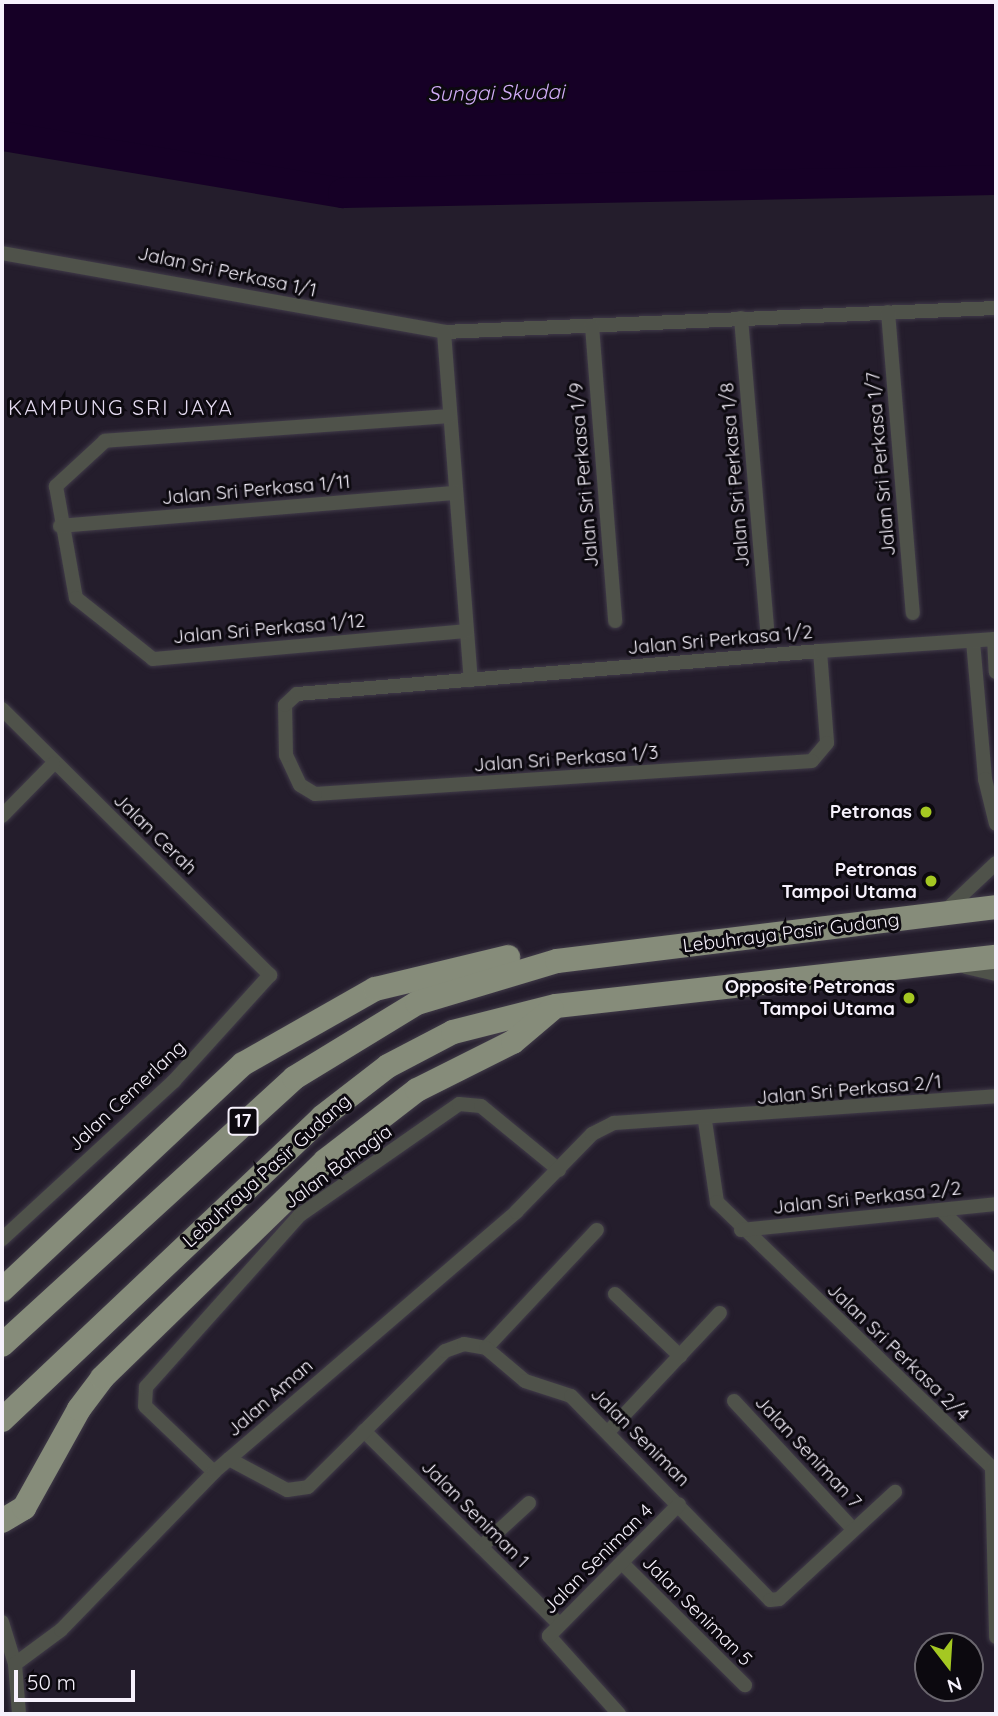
<!DOCTYPE html>
<html>
<head>
<meta charset="utf-8">
<style>
  body { margin:0 }
  #map { position:relative; width:998px; height:1716px; overflow:hidden; background:#241d2c; font-family:Quicksand,sans-serif }
  div>[style] { position:absolute }
  .water>* { inset:0; background:#160026 }
  .river>* { height:30px; margin:-15px; padding:0 15px; transform-origin:15px; border-radius:15px; background:#160026 }
  .roads { filter:drop-shadow(0 0 2px #413b49) drop-shadow(0 0 2px #413b49) }
  .minor>* { height:14px; margin:-7px; padding:0 7px; transform-origin:7px; border-radius:7px; background:#4f524a }
  .tertiary>* { height:18px; margin:-9px; padding:0 9px; transform-origin:9px; border-radius:9px; background:#4f524a }
  .trunk>* { height:24px; margin:-12px; padding:0 12px; transform-origin:12px; border-radius:12px; background:#868c7a }
  .dots>* { width:19px; height:19px; translate:-50% -50%; box-sizing:border-box; border:4px solid #0c090f; border-radius:50% }
  span { translate:-50% -50%; white-space:nowrap; text-align:center; line-height:1.15; -webkit-text-stroke:6px #0c090f; paint-order:stroke }
  .shield-label span { padding:2px 5px; background:#0c090f; border:2px solid; border-radius:5px; -webkit-text-stroke-width:0 }
  .shield-label { font-size:18px; color:#f6f1fc; font-weight:700 }
  .street-label { font-size:19px; color:#f6f1fc }
  .poi-label { font-size:19px; color:#f6f1fc; font-weight:700 }
  .right { translate:-100% -50%; text-align:right }
  .water-label { font-size:21px; color:#d1acf7; font-style:italic }
  .neighbourhood-label { font-size:21px; color:#e5dbf1; letter-spacing:2px }
  .frame { position:absolute; inset:0; border:4px solid #f6f1fc; pointer-events:none }
  .north { position:absolute; left:914px; top:1632px; width:70px; height:70px; box-sizing:border-box; background:#0c090f; border:2px solid #6a666e; border-radius:50%; rotate:163deg; font-size:19px; font-weight:700; line-height:28px; text-align:center; color:#f6f1fc }
  .north::after { content:''; display:block; margin:auto; width:24px; height:32px; background:#a5c822; clip-path:polygon(50% 0,100% 100%,50% 72%,0 100%) }
  .scale { position:absolute; left:14px; top:1670px; width:121px; height:32px; box-sizing:border-box; border:4px solid #f6f1fc; border-top:0; padding-left:9px; font-size:21px; line-height:24px; white-space:nowrap; color:#f6f1fc; -webkit-text-stroke:5px #0c090f; paint-order:stroke }
</style>
</head>
<body>
<div id="map">
  <div class="water">
    <div style="clip-path:polygon(2px 2px,996px 2px,996px 180px,343px 193px,2px 136px)"></div>
  </div>
  <div class="river">
    <div style="left:2px;top:136px;width:346px;rotate:9.5deg"></div>
    <div style="left:343px;top:193px;width:653px;rotate:-1.14deg"></div>
  </div>
  <div class="roads">
    <div class="minor">
      <div style="left:2px;top:253px;width:449px;rotate:10.1deg"></div>
      <div style="left:444px;top:332px;width:553px;rotate:-2.49deg"></div>
      <div style="left:888px;top:312px;width:302px;rotate:85.3deg"></div>
      <div style="left:741px;top:318px;width:311px;rotate:85.2deg"></div>
      <div style="left:592px;top:326px;width:296px;rotate:85.5deg"></div>
      <div style="left:444px;top:332px;width:349px;rotate:85.6deg"></div>
      <div style="left:450px;top:416px;width:346px;rotate:175.9deg"></div>
      <div style="left:105px;top:441px;width:67px;rotate:137.4deg"></div>
      <div style="left:56px;top:486px;width:114px;rotate:79.9deg"></div>
      <div style="left:76px;top:598px;width:98px;rotate:38.4deg"></div>
      <div style="left:153px;top:659px;width:315px;rotate:-5.1deg"></div>
      <div style="left:60px;top:526px;width:397px;rotate:-4.8deg"></div>
      <div style="left:994px;top:639px;width:33px;rotate:87deg"></div>
      <div style="left:973px;top:641px;width:139px;rotate:85deg"></div>
      <div style="left:985px;top:779px;width:46px;rotate:76.3deg"></div>
      <div style="left:820px;top:651px;width:92px;rotate:85.6deg"></div>
      <div style="left:827px;top:743px;width:23px;rotate:130deg"></div>
      <div style="left:812px;top:761px;width:498px;rotate:176.2deg"></div>
      <div style="left:315px;top:794px;width:17px;rotate:-149deg"></div>
      <div style="left:300px;top:785px;width:33px;rotate:-115deg"></div>
      <div style="left:286px;top:755px;width:50px;rotate:-91.1deg"></div>
      <div style="left:285px;top:705px;width:16px;rotate:-43deg"></div>
      <div style="left:297px;top:694px;width:525px;rotate:-4.7deg"></div>
      <div style="left:820px;top:651px;width:176px;rotate:-3.9deg"></div>
      <div style="left:2px;top:709px;width:378px;rotate:44.8deg"></div>
      <div style="left:270px;top:975px;width:143px;rotate:132.2deg"></div>
      <div style="left:174px;top:1081px;width:234px;rotate:137.4deg"></div>
      <div style="left:2px;top:816px;width:73px;rotate:-45.6deg"></div>
      <div style="left:943px;top:913px;width:73px;rotate:-43.3deg"></div>
      <div style="left:705px;top:1121px;width:82px;rotate:81.6deg"></div>
      <div style="left:717px;top:1202px;width:383px;rotate:44deg"></div>
      <div style="left:992px;top:1468px;width:169px;rotate:88.6deg"></div>
      <div style="left:941px;top:1210px;width:77px;rotate:44.5deg"></div>
      <div style="left:741px;top:1230px;width:256px;rotate:-5.8deg"></div>
      <div style="left:615px;top:1294px;width:90px;rotate:43.6deg"></div>
      <div style="left:486px;top:1348px;width:162px;rotate:-46.8deg"></div>
      <div style="left:734px;top:1401px;width:175px;rotate:47.1deg"></div>
      <div style="left:364px;top:1431px;width:274px;rotate:44.7deg"></div>
      <div style="left:609px;top:1431px;width:162px;rotate:-46.8deg"></div>
      <div style="left:229px;top:1459px;width:66px;rotate:28.1deg"></div>
      <div style="left:287px;top:1490px;width:21px;rotate:-8deg"></div>
      <div style="left:308px;top:1487px;width:193px;rotate:-44.8deg"></div>
      <div style="left:445px;top:1351px;width:20px;rotate:-20deg"></div>
      <div style="left:464px;top:1344px;width:22px;rotate:10deg"></div>
      <div style="left:486px;top:1348px;width:51px;rotate:40.2deg"></div>
      <div style="left:525px;top:1381px;width:48px;rotate:18.1deg"></div>
      <div style="left:571px;top:1396px;width:285px;rotate:45.7deg"></div>
      <div style="left:770px;top:1600px;width:9px;rotate:-6deg"></div>
      <div style="left:779px;top:1599px;width:158px;rotate:-42.7deg"></div>
      <div style="left:214px;top:1472px;width:95px;rotate:-136.3deg"></div>
      <div style="left:145px;top:1406px;width:19px;rotate:-87deg"></div>
      <div style="left:146px;top:1387px;width:231px;rotate:-48.2deg"></div>
      <div style="left:300px;top:1215px;width:194px;rotate:-34.9deg"></div>
      <div style="left:459px;top:1104px;width:22px;rotate:5deg"></div>
      <div style="left:481px;top:1106px;width:101px;rotate:39.4deg"></div>
      <div style="left:481px;top:1547px;width:65px;rotate:-42.5deg"></div>
      <div style="left:623px;top:1564px;width:172px;rotate:44.8deg"></div>
      <div style="left:2px;top:1622px;width:44px;rotate:72.8deg"></div>
      <div style="left:15px;top:1664px;width:50px;rotate:85.4deg"></div>
      <div style="left:15px;top:1664px;width:57px;rotate:-36.5deg"></div>
      <div style="left:61px;top:1630px;width:220px;rotate:-45.9deg"></div>
      <div style="left:214px;top:1472px;width:399px;rotate:-40.7deg"></div>
      <div style="left:516px;top:1212px;width:109px;rotate:-45.7deg"></div>
      <div style="left:592px;top:1134px;width:25px;rotate:-27deg"></div>
      <div style="left:614px;top:1123px;width:383px;rotate:-4deg"></div>
      <div style="left:619px;top:1714px;width:105px;rotate:-131.9deg"></div>
      <div style="left:549px;top:1636px;width:185px;rotate:-45.4deg"></div>
    </div>
    <div class="tertiary">
      <div style="left:966px;top:965px;width:31px;rotate:13deg"></div>
    </div>
    <div class="trunk">
      <div style="left:2px;top:1290px;width:330px;rotate:-43.2deg"></div>
      <div style="left:243px;top:1064px;width:152px;rotate:-29.6deg"></div>
      <div style="left:375px;top:989px;width:137px;rotate:-13.5deg"></div>
      <div style="left:2px;top:1345px;width:396px;rotate:-42.4deg"></div>
      <div style="left:294px;top:1078px;width:144px;rotate:-31.4deg"></div>
      <div style="left:417px;top:1003px;width:146px;rotate:-16.7deg"></div>
      <div style="left:557px;top:961px;width:442px;rotate:-7deg"></div>
      <div style="left:2px;top:1420px;width:441px;rotate:-43.4deg"></div>
      <div style="left:322px;top:1117px;width:83px;rotate:-37.7deg"></div>
      <div style="left:388px;top:1066px;width:73px;rotate:-27.6deg"></div>
      <div style="left:453px;top:1032px;width:106px;rotate:-14.2deg"></div>
      <div style="left:556px;top:1006px;width:443px;rotate:-6.4deg"></div>
      <div style="left:2px;top:1521px;width:26px;rotate:-31deg"></div>
      <div style="left:24px;top:1508px;width:113px;rotate:-60.9deg"></div>
      <div style="left:79px;top:1409px;width:39px;rotate:-53deg"></div>
      <div style="left:102px;top:1378px;width:311px;rotate:-44.2deg"></div>
      <div style="left:325px;top:1161px;width:116px;rotate:-37.7deg"></div>
      <div style="left:417px;top:1090px;width:107px;rotate:-26.6deg"></div>
      <div style="left:513px;top:1042px;width:51px;rotate:-40.2deg"></div>
    </div>
  </div>
  <div class="dots">
    <div style="left:926px;top:812px;background:#a5c822"></div>
    <div style="left:931px;top:881px;background:#a5c822"></div>
    <div style="left:909px;top:998px;background:#a5c822"></div>
  </div>
  <div class="shield-label">
    <span style="left:243px;top:1121px">17</span>
  </div>
  <div class="street-label">
    <span style="left:227px;top:272px;rotate:12deg">Jalan Sri Perkasa 1/1</span>
    <span style="left:881px;top:464px;rotate:-95deg">Jalan Sri Perkasa 1/7</span>
    <span style="left:584px;top:475px;rotate:-95deg">Jalan Sri Perkasa 1/9</span>
    <span style="left:735px;top:475px;rotate:-95deg">Jalan Sri Perkasa 1/8</span>
    <span style="left:256px;top:490px;rotate:-5deg">Jalan Sri Perkasa 1/11</span>
    <span style="left:269px;top:629px;rotate:-5deg">Jalan Sri Perkasa 1/12</span>
    <span style="left:720px;top:640px;rotate:-5deg">Jalan Sri Perkasa 1/2</span>
    <span style="left:566px;top:759px;rotate:-4deg">Jalan Sri Perkasa 1/3</span>
    <span style="left:155px;top:834px;rotate:44deg">Jalan Cerah</span>
    <span style="left:791px;top:933px;rotate:-7deg">Lebuhraya Pasir Gudang</span>
    <span style="left:849px;top:1090px;rotate:-5deg">Jalan Sri Perkasa 2/1</span>
    <span style="left:127px;top:1096px;rotate:-43deg">Jalan Cemerlang</span>
    <span style="left:338px;top:1167px;rotate:-36deg">Jalan Bahagia</span>
    <span style="left:267px;top:1171px;rotate:-42deg">Lebuhraya Pasir Gudang</span>
    <span style="left:867px;top:1198px;rotate:-6deg">Jalan Sri Perkasa 2/2</span>
    <span style="left:898px;top:1352px;rotate:44deg">Jalan Sri Perkasa 2/4</span>
    <span style="left:270px;top:1398px;rotate:-41deg">Jalan Aman</span>
    <span style="left:640px;top:1437px;rotate:45deg">Jalan Seniman</span>
    <span style="left:808px;top:1452px;rotate:47deg">Jalan Seniman 7</span>
    <span style="left:475px;top:1514px;rotate:45deg">Jalan Seniman 1</span>
    <span style="left:598px;top:1559px;rotate:-45deg">Jalan Seniman 4</span>
    <span style="left:697px;top:1611px;rotate:45deg">Jalan Seniman 5</span>
  </div>
  <div class="poi-label">
    <span class="right" style="left:912px;top:812px">Petronas</span>
    <span class="right" style="left:917px;top:881px">Petronas<br>Tampoi Utama</span>
    <span class="right" style="left:895px;top:998px">Opposite Petronas<br>Tampoi Utama</span>
  </div>
  <div class="water-label">
    <span style="left:496px;top:92px;rotate:-1deg">Sungai Skudai</span>
  </div>
  <div class="neighbourhood-label">
    <span style="left:121px;top:407px">KAMPUNG SRI JAYA</span>
  </div>
  <div class="frame"></div>
  <div class="north">N</div>
  <div class="scale">50 m</div>
</div>
</body>
</html>
